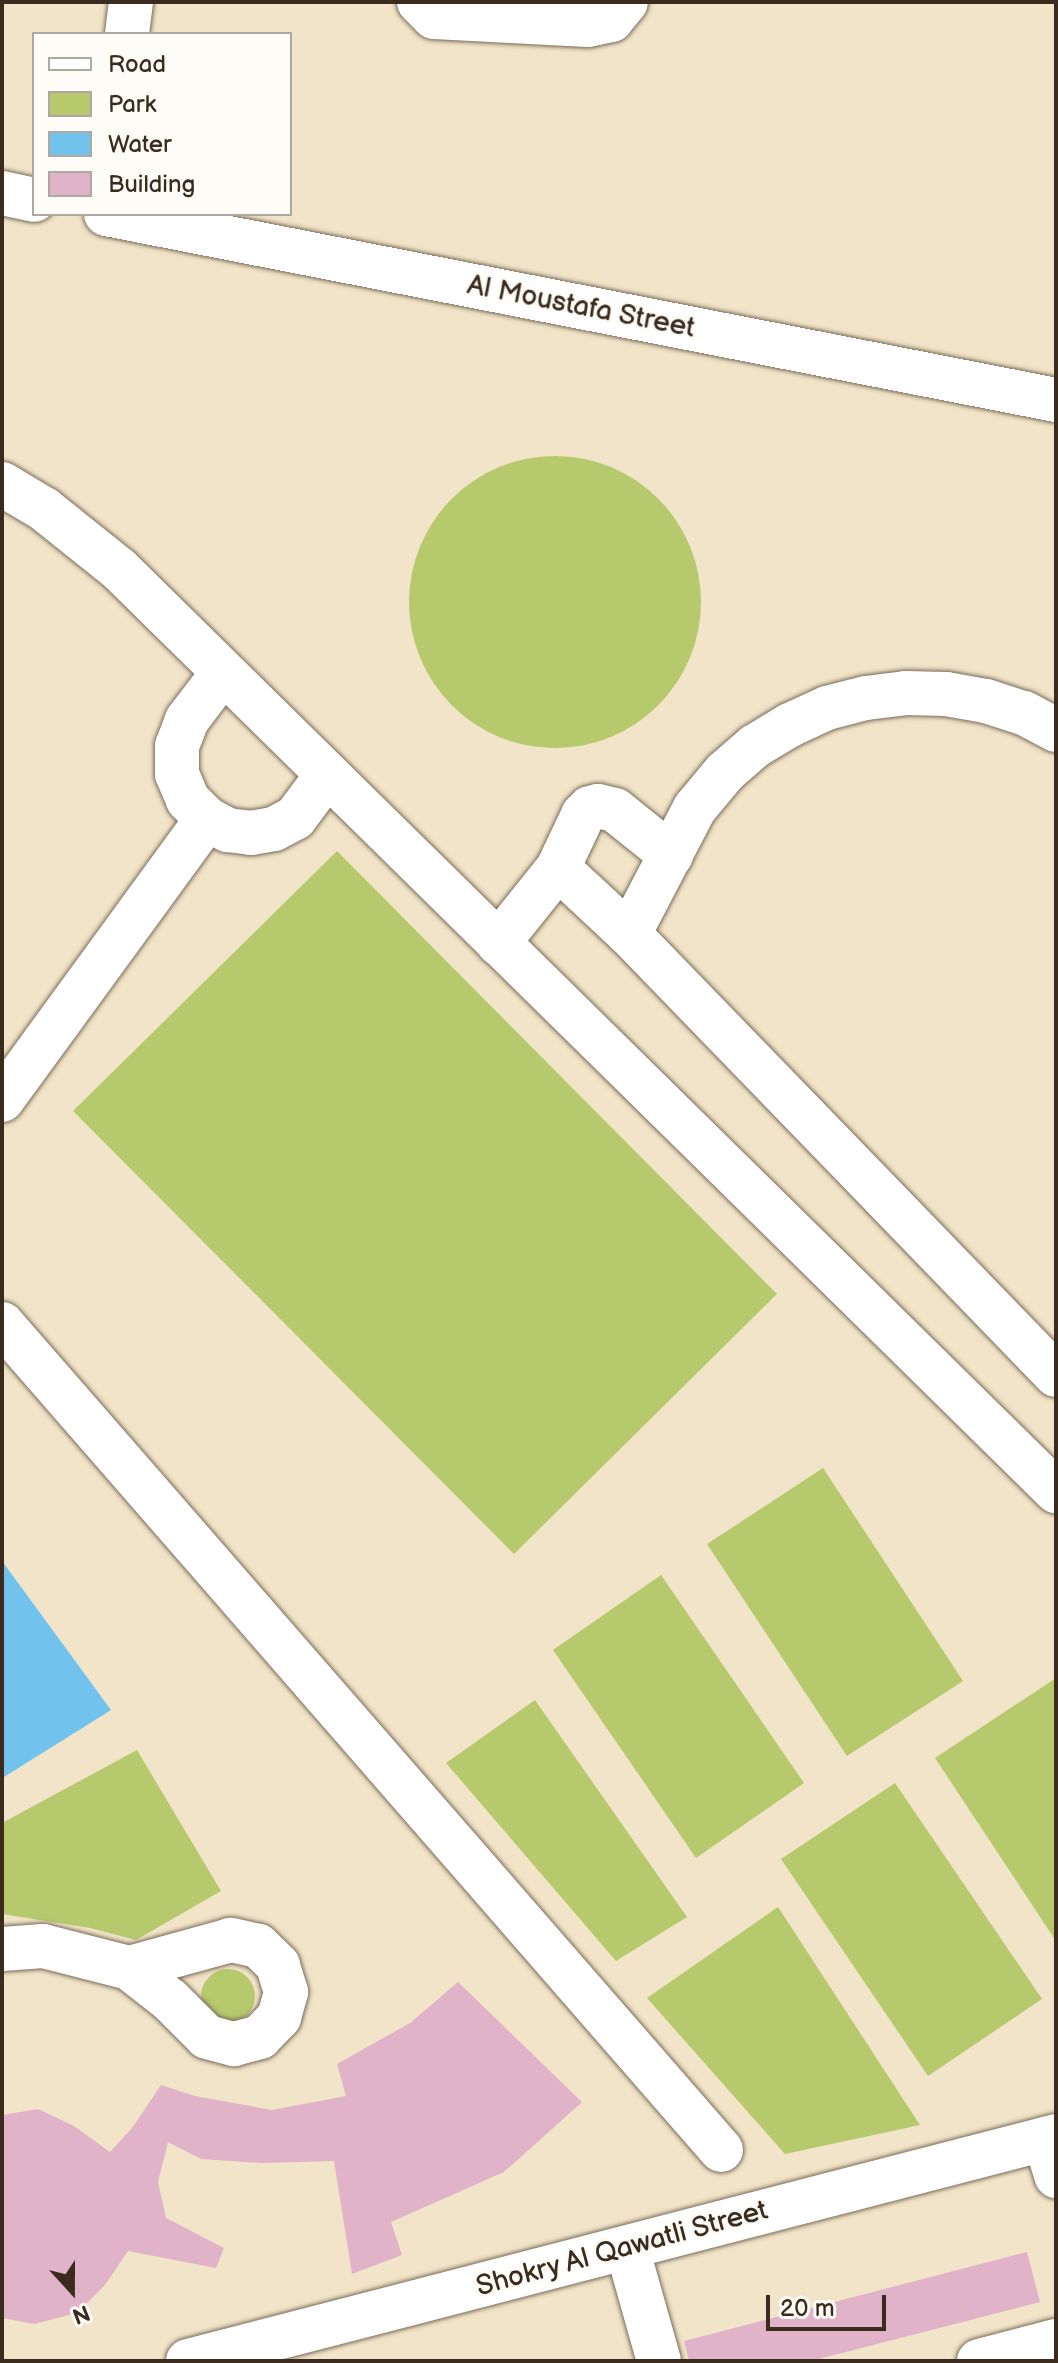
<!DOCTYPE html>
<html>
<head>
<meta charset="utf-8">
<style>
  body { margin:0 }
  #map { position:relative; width:1058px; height:2363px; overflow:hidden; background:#f1e4c8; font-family:"Balsamiq Sans",sans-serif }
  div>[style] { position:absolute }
  .green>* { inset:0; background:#b7c96d }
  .round { border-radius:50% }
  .water>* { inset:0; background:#71c2ed }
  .building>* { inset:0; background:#e1b3c9 }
  .roads { filter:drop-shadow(0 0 2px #7b6b5a) drop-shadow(0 0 2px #7b6b5a) }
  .minor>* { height:44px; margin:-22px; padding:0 22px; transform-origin:22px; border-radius:22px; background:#fff }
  span { translate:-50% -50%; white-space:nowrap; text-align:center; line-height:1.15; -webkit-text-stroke:7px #fdfcf7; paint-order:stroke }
  .street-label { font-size:28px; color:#3b2a1e }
  .frame { position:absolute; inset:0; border:4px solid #3b2a1e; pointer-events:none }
  .legend { position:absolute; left:32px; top:32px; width:260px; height:184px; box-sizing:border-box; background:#fdfcf7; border:2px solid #afa8a0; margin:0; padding:10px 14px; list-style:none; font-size:24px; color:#3b2a1e }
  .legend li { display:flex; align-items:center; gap:16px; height:40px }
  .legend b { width:40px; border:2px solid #afa8a0 }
  .north { position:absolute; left:32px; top:2251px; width:80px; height:80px; -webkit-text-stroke:6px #fdfcf7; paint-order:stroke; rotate:159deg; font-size:22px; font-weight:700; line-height:32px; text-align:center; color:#3b2a1e }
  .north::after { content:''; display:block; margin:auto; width:28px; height:36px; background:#3b2a1e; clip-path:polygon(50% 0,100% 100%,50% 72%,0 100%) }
  .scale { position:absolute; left:766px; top:2295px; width:120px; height:36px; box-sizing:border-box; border:4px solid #3b2a1e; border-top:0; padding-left:10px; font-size:24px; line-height:28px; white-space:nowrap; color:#3b2a1e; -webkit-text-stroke:6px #fdfcf7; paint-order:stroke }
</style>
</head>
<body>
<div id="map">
  <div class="green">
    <div class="round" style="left:409px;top:456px;width:292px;height:292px"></div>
    <div style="clip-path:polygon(337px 851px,777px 1294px,514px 1554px,73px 1111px)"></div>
    <div style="clip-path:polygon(823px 1468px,963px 1681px,847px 1756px,707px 1544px)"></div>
    <div style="clip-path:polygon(661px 1575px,804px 1783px,696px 1858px,553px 1650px)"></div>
    <div style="clip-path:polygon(1056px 1678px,1056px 1941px,935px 1758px)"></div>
    <div style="clip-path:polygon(535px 1700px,687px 1917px,616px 1961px,446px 1763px)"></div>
    <div style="clip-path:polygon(137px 1750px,221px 1891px,136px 1940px,90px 1928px,2px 1914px,2px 1823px)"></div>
    <div style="clip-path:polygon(895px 1783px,1042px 1999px,928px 2076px,781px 1859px)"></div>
    <div style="clip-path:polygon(778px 1907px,920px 2125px,785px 2154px,647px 1998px)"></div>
    <div class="round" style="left:201px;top:1969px;width:54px;height:54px"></div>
  </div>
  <div class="water">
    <div style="clip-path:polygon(2px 1561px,111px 1710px,4px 1777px,2px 1774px)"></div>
  </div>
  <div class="building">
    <div style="clip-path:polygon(458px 1982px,582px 2102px,504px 2172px,391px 2222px,402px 2255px,352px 2274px,334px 2161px,261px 2163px,201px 2159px,168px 2142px,158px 2182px,166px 2218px,224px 2248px,216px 2268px,128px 2251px,105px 2285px,77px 2313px,34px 2324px,2px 2318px,2px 2115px,38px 2109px,74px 2126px,110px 2152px,132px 2128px,161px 2085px,195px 2096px,272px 2110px,346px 2096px,337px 2064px,410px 2023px)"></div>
    <div style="clip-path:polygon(1027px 2252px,1040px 2302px,811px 2361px,689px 2361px,684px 2341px)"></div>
  </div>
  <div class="roads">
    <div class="minor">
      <div style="left:419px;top:2px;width:21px;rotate:45deg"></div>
      <div style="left:434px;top:17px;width:154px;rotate:3deg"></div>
      <div style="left:588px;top:25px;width:24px;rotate:-12deg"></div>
      <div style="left:611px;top:20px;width:23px;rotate:-50deg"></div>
      <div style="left:127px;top:34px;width:32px;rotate:-83deg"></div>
      <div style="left:2px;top:193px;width:33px;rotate:12deg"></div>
      <div style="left:106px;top:214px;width:968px;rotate:11.08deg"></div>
      <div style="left:2px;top:484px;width:49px;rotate:30.8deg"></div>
      <div style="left:44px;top:509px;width:96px;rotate:38.7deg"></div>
      <div style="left:119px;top:569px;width:1315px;rotate:44.54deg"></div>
      <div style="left:222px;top:674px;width:58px;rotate:127.3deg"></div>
      <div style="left:187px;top:720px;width:28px;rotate:111deg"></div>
      <div style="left:177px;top:746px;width:28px;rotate:90deg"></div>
      <div style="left:177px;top:774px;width:28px;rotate:67deg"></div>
      <div style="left:188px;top:800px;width:27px;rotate:45deg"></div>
      <div style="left:207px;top:819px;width:24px;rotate:28deg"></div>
      <div style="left:228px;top:830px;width:23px;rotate:7deg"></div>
      <div style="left:251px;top:833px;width:23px;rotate:-10deg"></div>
      <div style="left:274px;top:829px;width:24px;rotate:-28deg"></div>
      <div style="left:295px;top:818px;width:54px;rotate:-53.3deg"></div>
      <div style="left:558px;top:868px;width:97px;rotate:42.9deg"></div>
      <div style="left:629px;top:934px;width:614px;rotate:45.92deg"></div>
      <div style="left:629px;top:934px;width:142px;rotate:-62.4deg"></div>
      <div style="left:695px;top:808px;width:47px;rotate:-50.2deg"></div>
      <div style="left:725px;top:772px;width:40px;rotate:-41deg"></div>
      <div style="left:755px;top:746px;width:41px;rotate:-31deg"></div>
      <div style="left:790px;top:725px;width:41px;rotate:-24.7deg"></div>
      <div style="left:827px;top:708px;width:40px;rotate:-14.4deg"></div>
      <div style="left:866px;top:698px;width:40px;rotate:-7.1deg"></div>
      <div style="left:906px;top:693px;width:40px;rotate:1.4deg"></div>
      <div style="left:946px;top:694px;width:41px;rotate:9.9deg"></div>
      <div style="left:986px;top:701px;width:40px;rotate:18deg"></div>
      <div style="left:1024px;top:713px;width:36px;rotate:28deg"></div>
      <div style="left:498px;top:943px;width:96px;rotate:-51.3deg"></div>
      <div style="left:558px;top:868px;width:59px;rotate:-64.7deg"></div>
      <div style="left:583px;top:815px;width:10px;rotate:-45deg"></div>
      <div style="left:590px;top:808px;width:8px;rotate:-14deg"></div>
      <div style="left:598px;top:806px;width:17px;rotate:13deg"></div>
      <div style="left:615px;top:810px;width:72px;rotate:38.8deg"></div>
      <div style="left:2px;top:1100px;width:348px;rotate:-53.9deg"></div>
      <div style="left:2px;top:1324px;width:1095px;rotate:48.96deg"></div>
      <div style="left:2px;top:1949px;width:41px;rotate:-4.2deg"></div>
      <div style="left:43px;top:1946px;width:89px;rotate:14.3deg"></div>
      <div style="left:129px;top:1968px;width:52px;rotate:38deg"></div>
      <div style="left:170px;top:2000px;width:52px;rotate:45deg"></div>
      <div style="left:207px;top:2037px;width:28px;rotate:15deg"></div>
      <div style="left:234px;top:2044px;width:27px;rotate:-15deg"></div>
      <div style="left:260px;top:2037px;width:28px;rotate:-46deg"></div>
      <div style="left:279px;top:2017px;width:26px;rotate:-74deg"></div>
      <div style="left:286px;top:1992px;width:28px;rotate:-107deg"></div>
      <div style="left:278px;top:1965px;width:28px;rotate:-136deg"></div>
      <div style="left:258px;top:1946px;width:28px;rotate:-167deg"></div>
      <div style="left:231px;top:1940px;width:106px;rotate:164.6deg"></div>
      <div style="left:1045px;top:2139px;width:39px;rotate:73deg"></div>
      <div style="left:627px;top:2248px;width:117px;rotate:74.2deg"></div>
      <div style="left:188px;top:2361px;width:897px;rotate:-14.53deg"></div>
      <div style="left:979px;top:2361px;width:80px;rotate:-14.6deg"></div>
    </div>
  </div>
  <div class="street-label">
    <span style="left:581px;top:307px;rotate:11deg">Al Moustafa Street</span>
    <span style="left:622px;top:2249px;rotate:-15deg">Shokry Al Qawatli Street</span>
  </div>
  <div class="frame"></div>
  <ul class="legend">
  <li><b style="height:10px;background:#fff"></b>Road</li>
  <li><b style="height:22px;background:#b7c96d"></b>Park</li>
  <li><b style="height:22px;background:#71c2ed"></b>Water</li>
  <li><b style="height:22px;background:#e1b3c9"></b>Building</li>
  </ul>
  <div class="north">N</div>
  <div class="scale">20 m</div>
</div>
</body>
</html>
